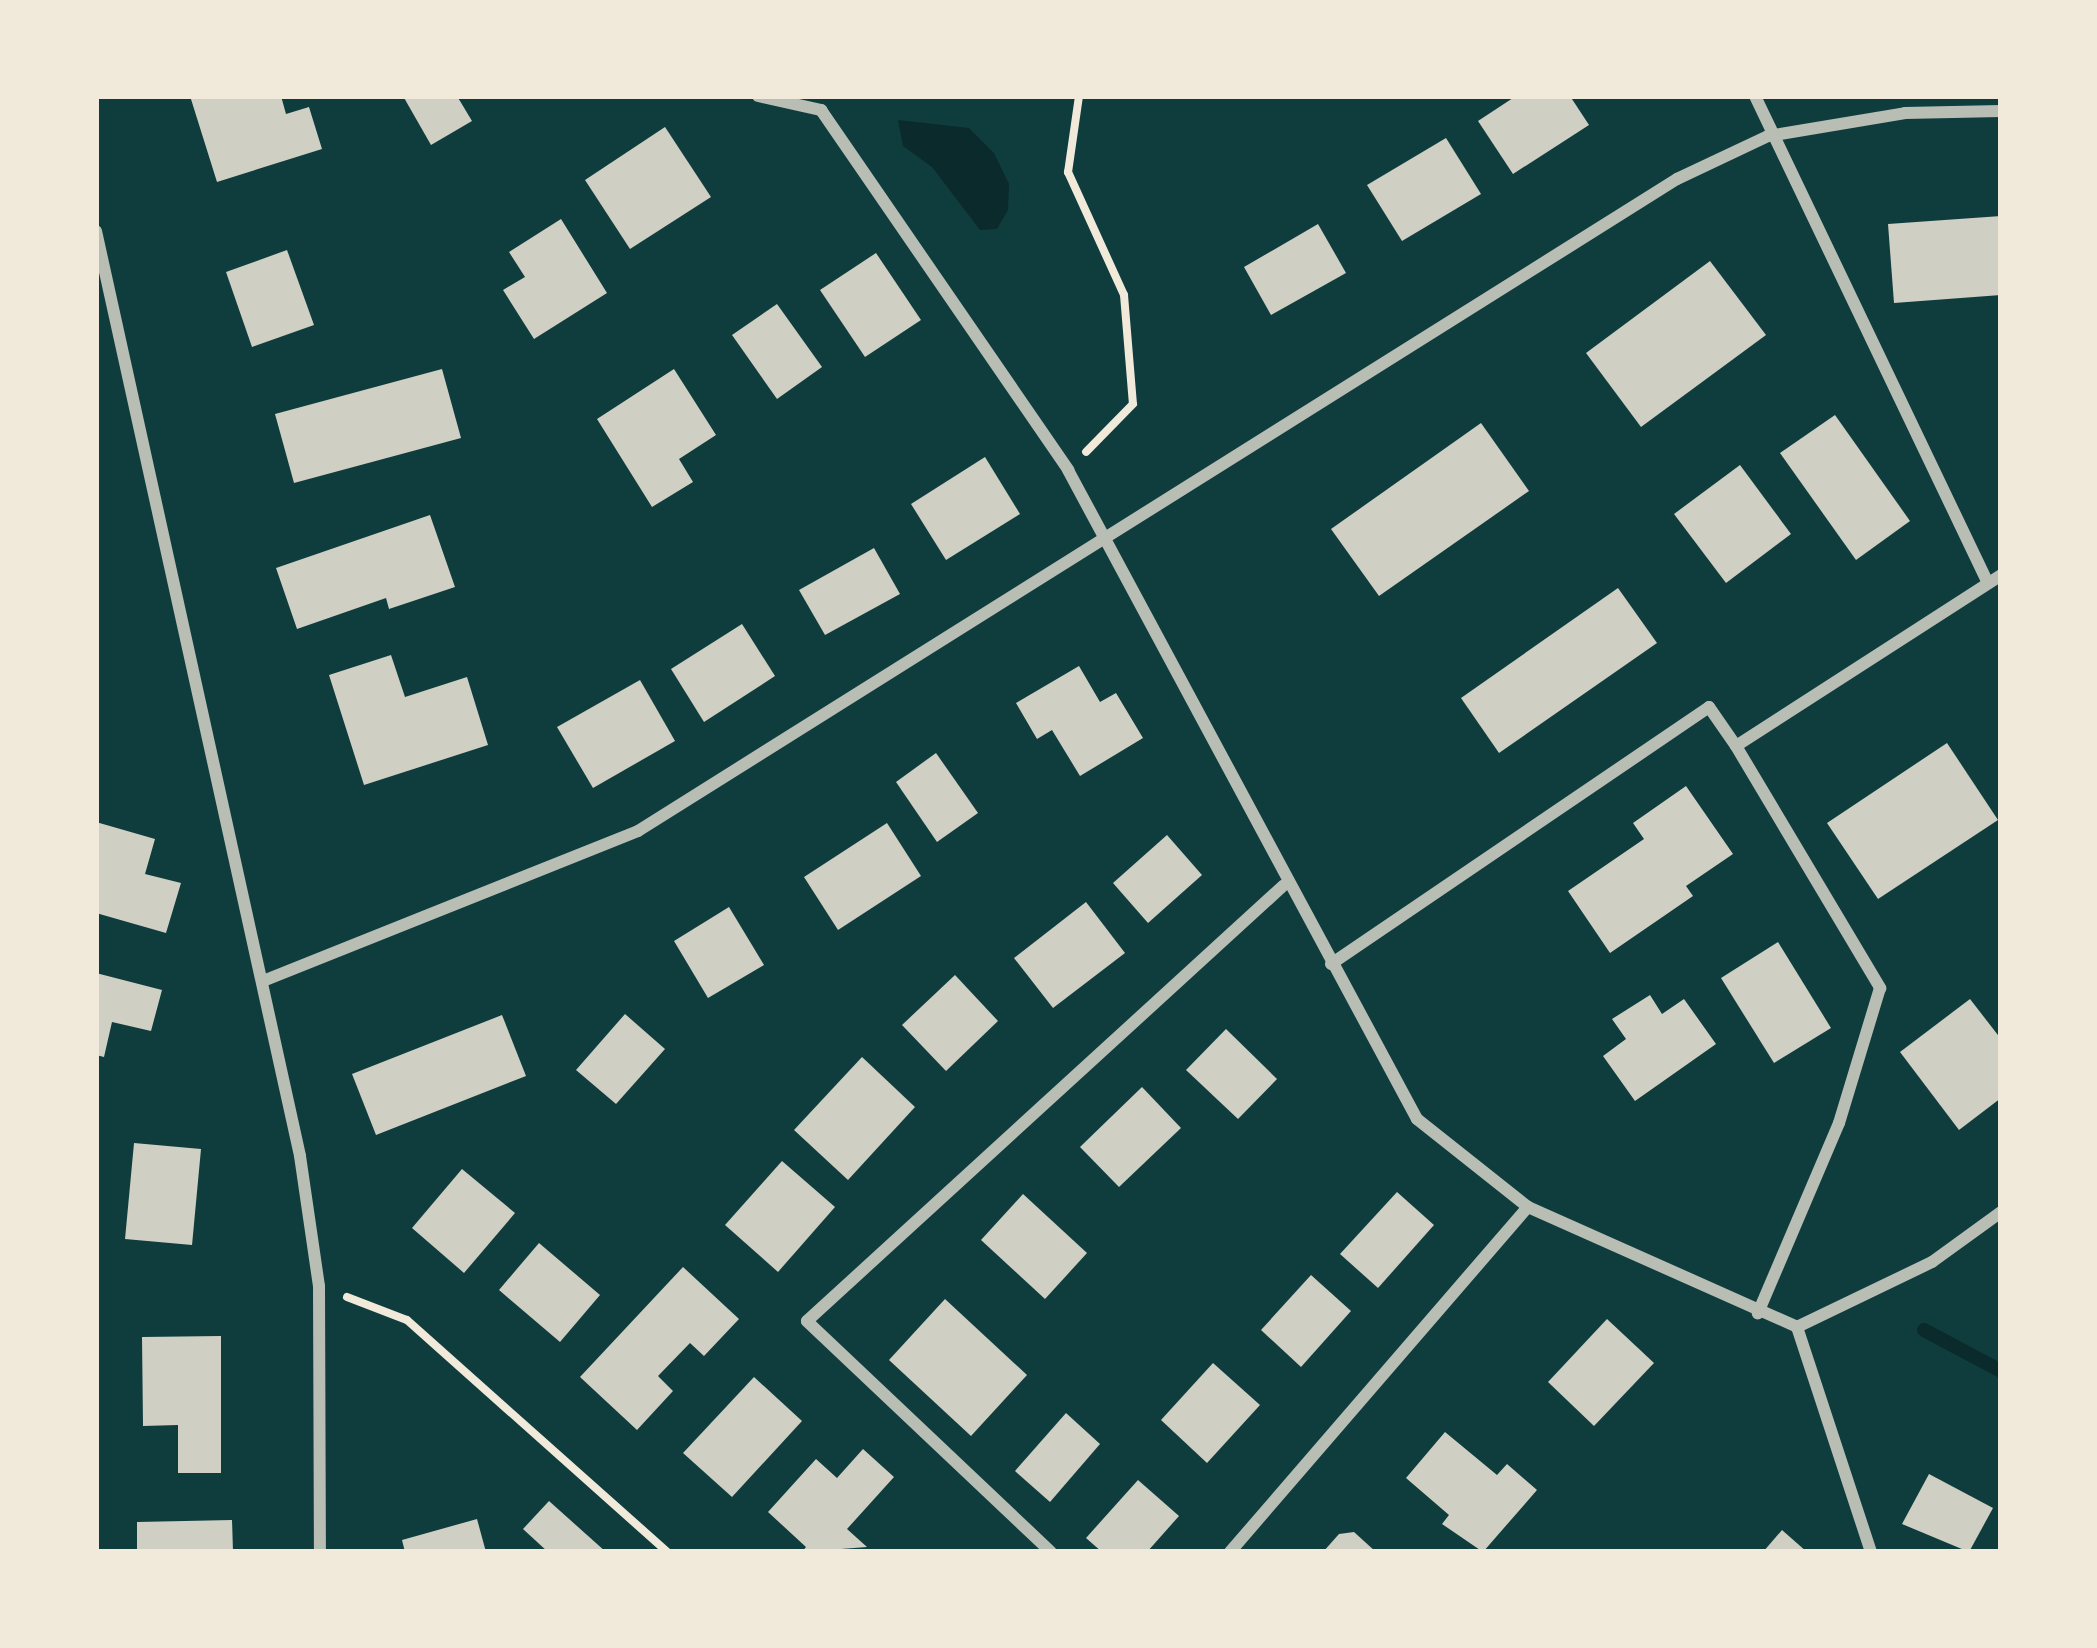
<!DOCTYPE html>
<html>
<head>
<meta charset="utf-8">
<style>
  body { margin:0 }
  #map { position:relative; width:2097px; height:1648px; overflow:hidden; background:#0f3d3e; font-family:"IBM Plex Sans",sans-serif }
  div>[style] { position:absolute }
  .water>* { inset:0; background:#0a2a2b }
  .stream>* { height:14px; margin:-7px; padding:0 7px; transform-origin:7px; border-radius:7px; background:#0a2a2b }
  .building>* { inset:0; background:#cfcfc3 }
  .path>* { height:8px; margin:-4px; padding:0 4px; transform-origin:4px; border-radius:4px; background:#f1e9da }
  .minor>* { height:12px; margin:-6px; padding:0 6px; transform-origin:6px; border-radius:6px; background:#b8beb3 }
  span { translate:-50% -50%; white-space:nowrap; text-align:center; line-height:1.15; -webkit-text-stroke:12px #f1e9da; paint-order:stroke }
  .frame { position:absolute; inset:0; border:99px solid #f1e9da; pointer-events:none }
</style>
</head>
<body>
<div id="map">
  <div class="water">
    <div style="clip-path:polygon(898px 120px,969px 128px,994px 153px,1009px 184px,1008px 210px,997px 229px,980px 230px,932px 167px,903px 146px)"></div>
  </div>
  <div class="stream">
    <div style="left:1924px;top:1330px;width:87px;rotate:28deg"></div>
  </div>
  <div class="building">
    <div style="clip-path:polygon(190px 96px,281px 96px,286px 114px,309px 107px,322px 149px,217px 182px)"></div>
    <div style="clip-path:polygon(403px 96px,457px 96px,472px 121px,431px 145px)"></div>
    <div style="clip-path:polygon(1516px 96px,1570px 96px,1589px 125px,1513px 174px,1478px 121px)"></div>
    <div style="clip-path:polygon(665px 127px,711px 197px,630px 249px,585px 180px)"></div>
    <div style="clip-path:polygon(1446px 138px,1481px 194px,1402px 241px,1367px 185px)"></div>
    <div style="clip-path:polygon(2001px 216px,2001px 295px,1894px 303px,1888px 224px)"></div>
    <div style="clip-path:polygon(561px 219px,607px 293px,534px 339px,503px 290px,525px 277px,509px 252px)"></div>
    <div style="clip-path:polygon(1318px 224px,1346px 273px,1271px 315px,1244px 267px)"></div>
    <div style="clip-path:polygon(287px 250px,314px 325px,252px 347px,226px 272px)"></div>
    <div style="clip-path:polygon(876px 253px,921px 320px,865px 357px,820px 290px)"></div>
    <div style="clip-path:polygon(1710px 261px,1766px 335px,1641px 427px,1586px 353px)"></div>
    <div style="clip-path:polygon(777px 304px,822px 367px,777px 399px,732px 335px)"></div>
    <div style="clip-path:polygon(442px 369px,461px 438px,294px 483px,275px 414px)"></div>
    <div style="clip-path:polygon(674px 369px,716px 435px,679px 459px,693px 482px,652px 507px,597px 419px)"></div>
    <div style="clip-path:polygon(1835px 415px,1910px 521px,1856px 560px,1780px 453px)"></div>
    <div style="clip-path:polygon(1481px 423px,1529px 491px,1379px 596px,1331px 529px)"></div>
    <div style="clip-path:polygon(985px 457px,1020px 514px,946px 560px,911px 504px)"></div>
    <div style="clip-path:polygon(1740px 465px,1791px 534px,1726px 583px,1674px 514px)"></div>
    <div style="clip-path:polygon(430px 515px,455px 587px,389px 609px,386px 598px,297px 629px,276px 568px)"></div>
    <div style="clip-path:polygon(874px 548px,900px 594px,825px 635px,799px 590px)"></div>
    <div style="clip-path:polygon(1618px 588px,1657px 643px,1499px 753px,1461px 698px)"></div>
    <div style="clip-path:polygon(742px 624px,775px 676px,704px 722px,671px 669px)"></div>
    <div style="clip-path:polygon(391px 655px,405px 697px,467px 677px,488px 745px,364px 785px,329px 675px)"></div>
    <div style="clip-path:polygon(1079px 666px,1100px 702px,1116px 693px,1143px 738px,1080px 776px,1052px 730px,1037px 739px,1016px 703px)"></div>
    <div style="clip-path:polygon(640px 680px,675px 741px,593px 788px,557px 727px)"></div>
    <div style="clip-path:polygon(1947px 743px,1998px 820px,1878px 899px,1827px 823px)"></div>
    <div style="clip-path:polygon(936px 753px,978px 813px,937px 842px,896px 782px)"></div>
    <div style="clip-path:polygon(1686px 786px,1733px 854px,1686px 886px,1693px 896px,1610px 953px,1568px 891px,1644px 839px,1633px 823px)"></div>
    <div style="clip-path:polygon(96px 822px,155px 839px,145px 874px,181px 883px,166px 933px,96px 913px)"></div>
    <div style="clip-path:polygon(887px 823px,921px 876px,838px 930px,804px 877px)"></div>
    <div style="clip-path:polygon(1167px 835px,1202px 875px,1148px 923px,1113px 883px)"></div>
    <div style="clip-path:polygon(1086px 902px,1125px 953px,1053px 1008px,1014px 958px)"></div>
    <div style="clip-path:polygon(729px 907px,764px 965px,708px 998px,674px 941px)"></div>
    <div style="clip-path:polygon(1778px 942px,1831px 1028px,1774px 1063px,1721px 978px)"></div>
    <div style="clip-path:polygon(96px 973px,162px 990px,151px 1031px,112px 1022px,104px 1057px,96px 1055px)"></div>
    <div style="clip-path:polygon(955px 975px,998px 1021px,946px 1071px,902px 1025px)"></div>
    <div style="clip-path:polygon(1650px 995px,1662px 1014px,1684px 999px,1716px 1044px,1635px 1101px,1603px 1056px,1626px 1039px,1612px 1019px)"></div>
    <div style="clip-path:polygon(1970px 999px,2001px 1039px,2001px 1098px,1959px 1130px,1900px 1052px)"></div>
    <div style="clip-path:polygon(625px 1014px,665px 1049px,616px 1104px,576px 1070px)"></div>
    <div style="clip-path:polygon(502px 1015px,526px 1076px,376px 1135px,352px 1074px)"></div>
    <div style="clip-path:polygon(1226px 1029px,1277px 1079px,1238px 1119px,1186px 1070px)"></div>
    <div style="clip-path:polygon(862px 1057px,915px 1107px,848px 1180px,794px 1130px)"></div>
    <div style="clip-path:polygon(1142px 1087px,1181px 1128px,1119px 1187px,1080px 1147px)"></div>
    <div style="clip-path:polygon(134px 1143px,201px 1149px,192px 1245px,125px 1239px)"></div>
    <div style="clip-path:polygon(782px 1161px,835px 1207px,778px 1272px,725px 1225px)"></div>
    <div style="clip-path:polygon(462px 1169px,515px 1213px,464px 1273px,412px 1228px)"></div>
    <div style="clip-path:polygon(1397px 1192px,1434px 1225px,1378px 1288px,1340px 1254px)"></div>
    <div style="clip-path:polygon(1023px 1194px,1087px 1253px,1045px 1299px,981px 1240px)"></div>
    <div style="clip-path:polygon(539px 1243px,600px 1295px,560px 1342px,499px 1290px)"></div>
    <div style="clip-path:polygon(683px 1267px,739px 1319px,704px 1356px,690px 1343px,658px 1376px,673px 1391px,637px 1430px,580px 1377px)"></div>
    <div style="clip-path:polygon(1311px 1275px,1351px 1311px,1301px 1367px,1261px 1330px)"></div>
    <div style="clip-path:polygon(945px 1299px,1027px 1375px,971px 1436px,889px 1360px)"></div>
    <div style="clip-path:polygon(1607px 1319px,1654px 1363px,1594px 1426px,1548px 1382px)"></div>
    <div style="clip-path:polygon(221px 1336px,221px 1473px,178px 1473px,178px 1425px,143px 1426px,142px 1337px)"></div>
    <div style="clip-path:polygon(1213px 1363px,1260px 1405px,1207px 1463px,1161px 1420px)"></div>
    <div style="clip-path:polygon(754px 1377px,802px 1421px,732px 1497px,683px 1453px)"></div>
    <div style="clip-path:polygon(1066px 1413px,1100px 1444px,1050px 1502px,1015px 1471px)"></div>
    <div style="clip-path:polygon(1445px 1432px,1497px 1475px,1507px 1464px,1537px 1490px,1483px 1552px,1442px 1524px,1449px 1515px,1406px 1478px)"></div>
    <div style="clip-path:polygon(863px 1449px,894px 1477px,847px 1529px,867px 1547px,802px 1552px,806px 1547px,768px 1512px,816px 1459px,837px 1478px)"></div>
    <div style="clip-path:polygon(1929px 1474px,1993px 1508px,1969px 1552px,1902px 1524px)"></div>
    <div style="clip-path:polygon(1138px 1480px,1179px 1516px,1147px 1552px,1102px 1552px,1086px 1538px)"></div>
    <div style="clip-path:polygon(549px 1501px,606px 1552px,548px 1552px,523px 1529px)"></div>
    <div style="clip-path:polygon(477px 1519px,486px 1552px,405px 1552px,402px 1540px)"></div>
    <div style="clip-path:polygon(232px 1520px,233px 1552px,137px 1552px,137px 1522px)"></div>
    <div style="clip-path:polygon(1782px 1530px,1807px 1552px,1763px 1552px)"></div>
    <div style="clip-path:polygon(1354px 1532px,1376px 1552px,1323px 1552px,1339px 1534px)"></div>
  </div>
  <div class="path">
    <div style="left:1079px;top:96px;width:77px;rotate:98.2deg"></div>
    <div style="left:1068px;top:172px;width:135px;rotate:65.5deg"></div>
    <div style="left:1124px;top:295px;width:109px;rotate:85.3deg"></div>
    <div style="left:1133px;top:404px;width:67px;rotate:134.4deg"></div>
    <div style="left:347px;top:1297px;width:64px;rotate:21deg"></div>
    <div style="left:407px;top:1320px;width:348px;rotate:41.7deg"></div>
  </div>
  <div class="minor">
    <div style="left:758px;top:96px;width:65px;rotate:12.5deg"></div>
    <div style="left:821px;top:110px;width:437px;rotate:55.5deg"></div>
    <div style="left:1068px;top:470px;width:737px;rotate:61.73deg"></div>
    <div style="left:1417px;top:1119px;width:142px;rotate:38.4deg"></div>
    <div style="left:1528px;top:1207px;width:295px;rotate:24deg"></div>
    <div style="left:1797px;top:1327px;width:150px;rotate:-25.7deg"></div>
    <div style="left:1932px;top:1262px;width:85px;rotate:-35.9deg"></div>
    <div style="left:1755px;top:96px;width:538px;rotate:64.44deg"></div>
    <div style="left:96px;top:231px;width:947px;rotate:77.56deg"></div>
    <div style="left:300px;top:1156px;width:131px;rotate:81.7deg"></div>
    <div style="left:319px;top:1286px;width:266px;rotate:89.8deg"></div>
    <div style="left:1736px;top:746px;width:282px;rotate:59.2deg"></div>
    <div style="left:1880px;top:988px;width:141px;rotate:106.9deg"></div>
    <div style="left:1839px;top:1123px;width:207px;rotate:113.1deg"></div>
    <div style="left:1331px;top:964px;width:457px;rotate:-34.2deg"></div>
    <div style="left:1709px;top:707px;width:47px;rotate:55.3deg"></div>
    <div style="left:1736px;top:746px;width:315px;rotate:-32.8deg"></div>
    <div style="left:263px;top:981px;width:404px;rotate:-21.8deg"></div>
    <div style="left:638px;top:831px;width:1227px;rotate:-32.11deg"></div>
    <div style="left:1677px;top:179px;width:101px;rotate:-25.3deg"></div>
    <div style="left:1768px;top:136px;width:139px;rotate:-9.5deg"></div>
    <div style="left:1905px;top:113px;width:96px;rotate:-1.2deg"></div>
    <div style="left:1797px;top:1327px;width:237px;rotate:71.8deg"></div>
    <div style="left:1051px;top:1552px;width:336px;rotate:-136.6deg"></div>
    <div style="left:807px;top:1321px;width:646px;rotate:-42.43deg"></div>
    <div style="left:1230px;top:1552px;width:456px;rotate:-49.2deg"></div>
  </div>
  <div class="frame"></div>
</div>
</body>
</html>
